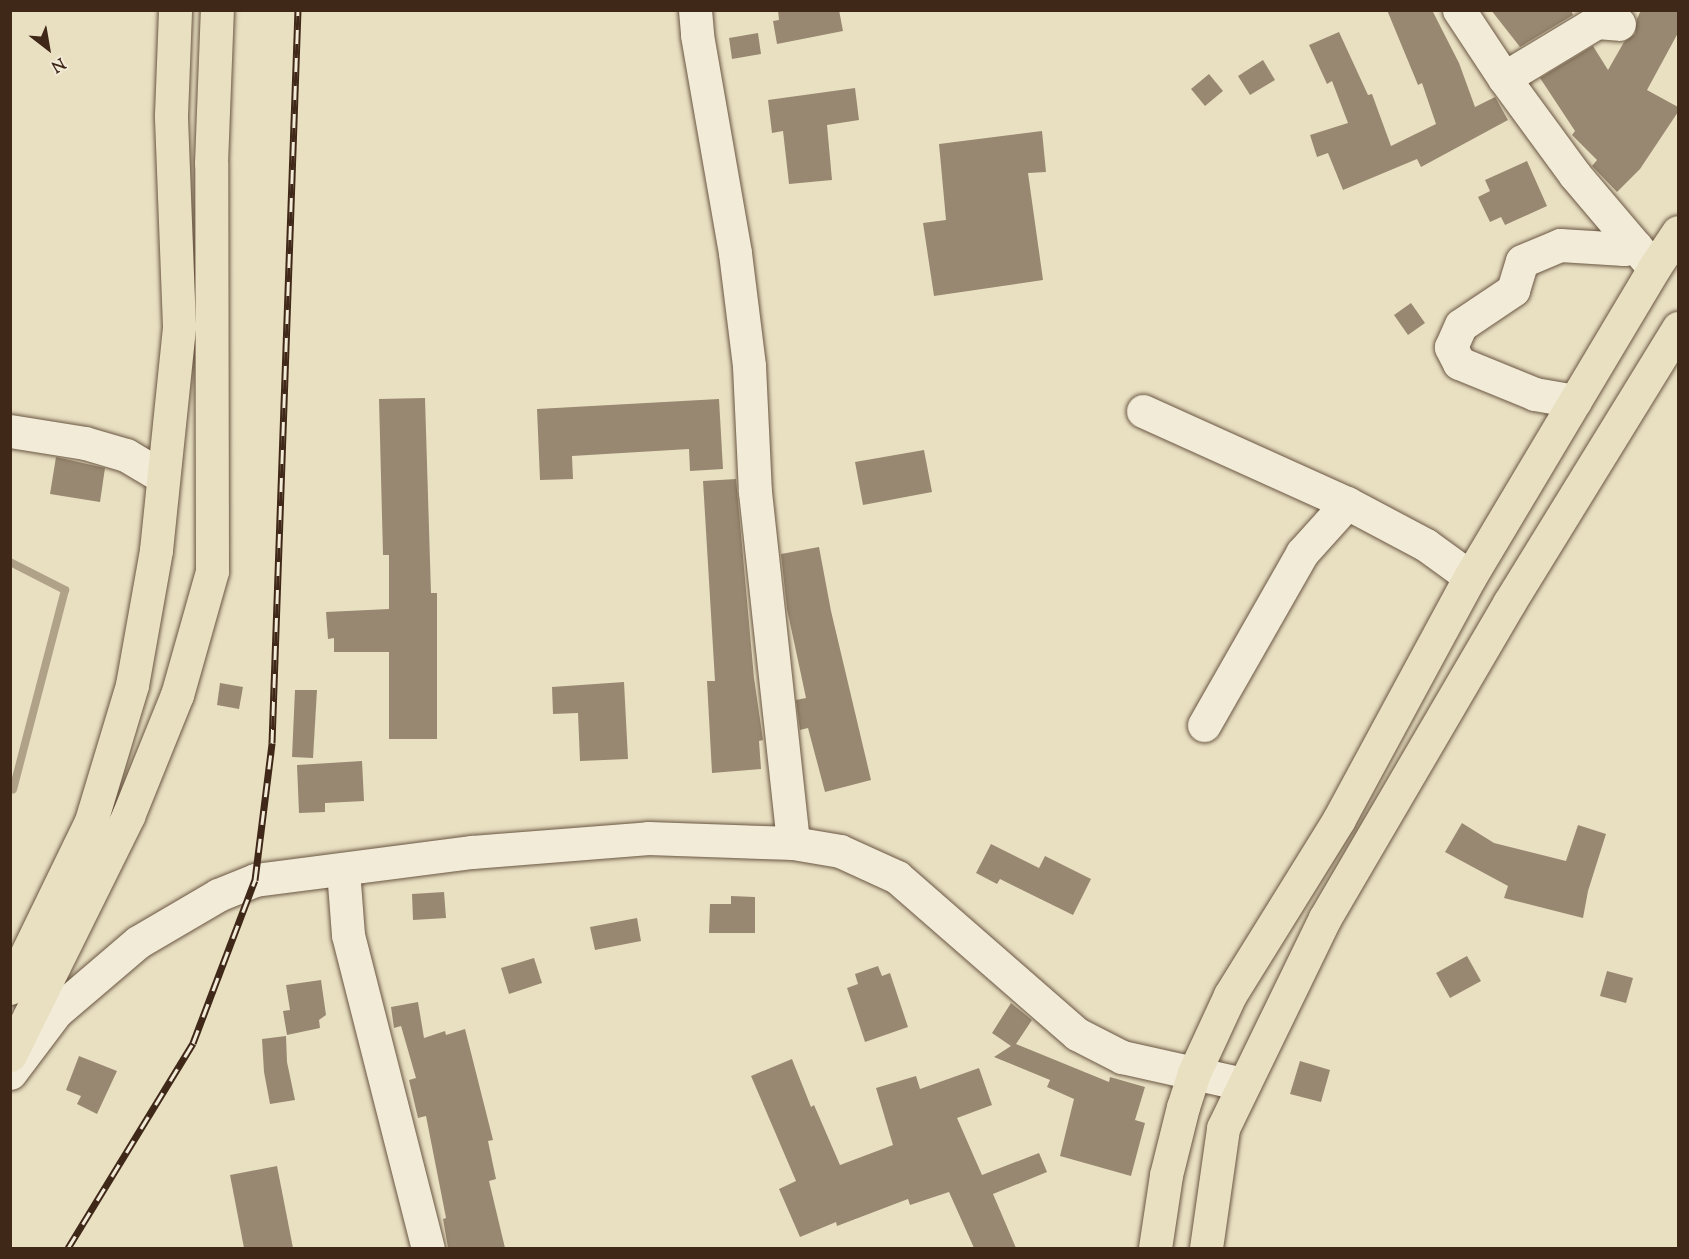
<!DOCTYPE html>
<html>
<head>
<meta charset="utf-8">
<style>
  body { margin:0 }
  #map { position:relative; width:1689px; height:1259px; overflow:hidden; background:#e9e0c2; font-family:"Sorts Mill Goudy",serif }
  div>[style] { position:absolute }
  .stream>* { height:8px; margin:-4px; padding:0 4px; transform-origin:4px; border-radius:4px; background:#b0a189 }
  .building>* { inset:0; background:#988871 }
  .roads { filter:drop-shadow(0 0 2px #6a5643) drop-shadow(0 0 2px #6a5643) }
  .minor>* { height:33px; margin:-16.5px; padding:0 16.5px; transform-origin:16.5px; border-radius:16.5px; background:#f1ebd7 }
  .major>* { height:33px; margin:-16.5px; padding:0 16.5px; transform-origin:16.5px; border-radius:16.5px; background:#e9e0c2 }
  .rail>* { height:7px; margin-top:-3.5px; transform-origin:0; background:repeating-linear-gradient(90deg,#f1ebd7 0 14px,#402819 0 28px); box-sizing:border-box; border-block:2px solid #402819 }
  span { translate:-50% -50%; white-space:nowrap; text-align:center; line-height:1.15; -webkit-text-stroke:4.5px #f1ebd7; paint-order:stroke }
  .frame { position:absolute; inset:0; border:12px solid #402819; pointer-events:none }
  .north { position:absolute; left:18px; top:18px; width:60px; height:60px; -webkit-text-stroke:4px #f1ebd7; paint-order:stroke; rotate:149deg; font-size:16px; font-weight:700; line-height:24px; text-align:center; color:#402819 }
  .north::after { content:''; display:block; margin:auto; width:21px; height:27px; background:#402819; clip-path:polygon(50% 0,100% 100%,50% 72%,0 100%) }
</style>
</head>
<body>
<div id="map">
  <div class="stream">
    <div style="left:10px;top:562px;width:62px;rotate:27deg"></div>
    <div style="left:65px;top:590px;width:206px;rotate:104.6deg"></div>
  </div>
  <div class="building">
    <div style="clip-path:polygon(778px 10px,839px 10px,843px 31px,777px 44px,773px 21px,779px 20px)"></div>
    <div style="clip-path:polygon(1387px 10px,1432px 10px,1459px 63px,1475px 107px,1495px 97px,1508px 120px,1421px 167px,1417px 159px,1343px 190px,1328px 153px,1317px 157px,1310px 135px,1348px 123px,1332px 81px,1327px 84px,1309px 45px,1339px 32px,1368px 95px,1372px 94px,1391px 146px,1436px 124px,1422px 83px,1418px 85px)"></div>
    <div style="clip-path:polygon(1491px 10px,1571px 10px,1573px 15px,1520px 47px)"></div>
    <div style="clip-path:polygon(1641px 10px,1678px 10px,1678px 33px,1647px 90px,1678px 107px,1678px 112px,1640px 169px,1617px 192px,1592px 166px,1597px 160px,1572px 135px,1575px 131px,1540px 78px,1593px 46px,1608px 70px,1624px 42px,1635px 34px,1637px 19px)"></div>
    <div style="clip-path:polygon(758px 33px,761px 54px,732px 59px,729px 38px)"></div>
    <div style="clip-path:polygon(1263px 60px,1275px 80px,1250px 95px,1238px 76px)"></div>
    <div style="clip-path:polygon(1209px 74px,1223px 91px,1205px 106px,1191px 89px)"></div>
    <div style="clip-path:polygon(855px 88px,859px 120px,827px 125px,832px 180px,789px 184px,783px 131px,772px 133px,768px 100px)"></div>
    <div style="clip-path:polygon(1042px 131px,1046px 172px,1028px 173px,1043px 280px,934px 296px,923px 223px,946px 220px,939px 144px)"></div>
    <div style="clip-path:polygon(1527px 161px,1547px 206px,1505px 225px,1501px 217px,1490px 222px,1478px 197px,1490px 191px,1485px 180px)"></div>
    <div style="clip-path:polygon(1411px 303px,1425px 323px,1408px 335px,1394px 315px)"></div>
    <div style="clip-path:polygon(425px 398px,431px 593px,437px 593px,437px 739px,389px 739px,389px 652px,334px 652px,334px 638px,328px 639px,326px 612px,389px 609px,389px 555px,383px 555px,379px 399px)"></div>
    <div style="clip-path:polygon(719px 399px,723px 469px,690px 471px,689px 449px,572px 456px,573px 479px,540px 480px,537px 409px)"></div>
    <div style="clip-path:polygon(924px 450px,932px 492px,863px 505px,855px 462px)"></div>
    <div style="clip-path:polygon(56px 457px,105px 468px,100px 502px,50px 494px)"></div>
    <div style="clip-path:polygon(736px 479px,754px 678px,763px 740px,759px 741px,761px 769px,712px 773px,707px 681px,715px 681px,703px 481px)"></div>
    <div style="clip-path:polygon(819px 547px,831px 611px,871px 780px,825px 792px,808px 728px,800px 730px,796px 700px,806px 698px,787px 609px,781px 554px)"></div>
    <div style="clip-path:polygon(624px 682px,628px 759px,580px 761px,578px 713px,553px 714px,552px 687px)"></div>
    <div style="clip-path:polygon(220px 683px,243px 687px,239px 709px,217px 705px)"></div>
    <div style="clip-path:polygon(295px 690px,317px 690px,313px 758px,292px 757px)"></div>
    <div style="clip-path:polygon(362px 761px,364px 801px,325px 803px,325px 812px,299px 813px,297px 765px)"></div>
    <div style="clip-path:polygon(1462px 823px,1494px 843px,1566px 861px,1578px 825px,1606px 834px,1588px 891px,1583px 918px,1504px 898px,1508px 886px,1445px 852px)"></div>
    <div style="clip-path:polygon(991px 844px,1039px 868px,1045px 856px,1091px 879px,1073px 915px,1000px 879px,997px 884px,976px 873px)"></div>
    <div style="clip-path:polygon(444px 892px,446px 918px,413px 920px,412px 894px)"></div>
    <div style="clip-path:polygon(731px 896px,755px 897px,755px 933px,709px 933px,710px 904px,731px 904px)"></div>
    <div style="clip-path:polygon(637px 918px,641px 941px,595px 950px,590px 927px)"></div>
    <div style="clip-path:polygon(1467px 956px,1481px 981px,1450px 998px,1436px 973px)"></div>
    <div style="clip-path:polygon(534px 958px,542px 983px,509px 994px,501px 968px)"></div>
    <div style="clip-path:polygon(878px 966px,882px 976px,890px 973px,908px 1027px,865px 1042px,847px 988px,858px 984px,855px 974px)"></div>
    <div style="clip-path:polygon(1607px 971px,1633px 978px,1626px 1003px,1600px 996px)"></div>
    <div style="clip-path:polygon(321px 980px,326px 1015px,319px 1020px,320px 1028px,287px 1035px,283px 1011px,290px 1010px,286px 985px)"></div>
    <div style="clip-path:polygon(418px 1002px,424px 1038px,445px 1031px,446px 1035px,465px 1029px,493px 1140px,488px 1141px,496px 1179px,489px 1181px,505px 1248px,448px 1248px,443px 1219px,446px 1218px,426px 1116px,418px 1118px,409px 1080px,416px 1078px,401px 1026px,394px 1028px,391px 1007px)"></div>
    <div style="clip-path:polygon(1011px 1003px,1032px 1020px,1016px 1044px,1109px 1082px,1110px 1077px,1145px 1087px,1135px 1120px,1145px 1123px,1131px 1176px,1060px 1156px,1074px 1099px,1047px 1087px,1050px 1080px,994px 1057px,1011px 1046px,992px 1033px)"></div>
    <div style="clip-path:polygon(286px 1036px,287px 1062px,295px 1100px,270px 1104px,264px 1072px,262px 1039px)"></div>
    <div style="clip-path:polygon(79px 1056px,117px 1071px,97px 1114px,77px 1104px,81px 1096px,66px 1090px)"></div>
    <div style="clip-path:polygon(792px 1059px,811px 1107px,814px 1105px,840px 1165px,893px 1145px,876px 1088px,916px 1076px,920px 1089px,979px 1068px,992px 1105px,957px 1118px,982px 1175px,1039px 1153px,1047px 1172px,993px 1194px,1016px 1248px,974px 1248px,949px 1192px,910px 1205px,908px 1199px,837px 1226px,836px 1222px,800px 1237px,779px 1189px,796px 1181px,751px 1076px)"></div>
    <div style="clip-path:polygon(1300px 1061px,1330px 1070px,1321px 1102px,1290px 1094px)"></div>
    <div style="clip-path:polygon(277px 1166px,293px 1248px,244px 1248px,230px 1175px)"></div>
  </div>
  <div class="roads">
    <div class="minor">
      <div style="left:695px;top:10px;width:25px;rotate:85deg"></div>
      <div style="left:697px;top:35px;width:221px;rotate:80.1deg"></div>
      <div style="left:735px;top:253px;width:114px;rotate:82.9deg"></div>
      <div style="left:749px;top:366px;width:126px;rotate:87.3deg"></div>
      <div style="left:755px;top:492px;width:353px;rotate:83.8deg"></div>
      <div style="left:1459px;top:10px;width:82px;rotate:56.5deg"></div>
      <div style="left:1504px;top:78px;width:120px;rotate:53.8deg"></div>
      <div style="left:1575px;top:175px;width:111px;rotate:49.7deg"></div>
      <div style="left:1504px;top:78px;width:109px;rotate:-31.1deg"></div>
      <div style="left:1597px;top:22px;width:22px;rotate:5deg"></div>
      <div style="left:1575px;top:401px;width:41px;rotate:-170.1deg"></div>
      <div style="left:1535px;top:394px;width:82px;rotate:-157.8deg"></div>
      <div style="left:1459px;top:363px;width:18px;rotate:-117deg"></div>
      <div style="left:1451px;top:347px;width:24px;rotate:-66deg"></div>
      <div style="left:1461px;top:325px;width:63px;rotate:-33.9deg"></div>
      <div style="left:1513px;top:290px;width:30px;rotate:-73deg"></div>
      <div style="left:1522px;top:261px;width:41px;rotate:-22.8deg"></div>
      <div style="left:1560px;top:245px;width:64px;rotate:3.6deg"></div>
      <div style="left:1624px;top:249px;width:12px;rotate:-14deg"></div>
      <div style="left:1143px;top:411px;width:224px;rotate:24.3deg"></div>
      <div style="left:10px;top:431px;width:76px;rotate:9.1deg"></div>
      <div style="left:85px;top:443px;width:43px;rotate:16.3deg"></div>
      <div style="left:126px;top:455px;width:43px;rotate:30.7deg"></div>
      <div style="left:1204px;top:725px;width:198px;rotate:-60.3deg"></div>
      <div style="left:1302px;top:553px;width:67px;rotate:-48deg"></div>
      <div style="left:1347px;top:503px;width:89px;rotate:28deg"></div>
      <div style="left:1426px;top:545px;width:54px;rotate:36deg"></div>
      <div style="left:343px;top:870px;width:65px;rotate:85.6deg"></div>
      <div style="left:348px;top:935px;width:323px;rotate:75.7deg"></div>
      <div style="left:10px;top:1073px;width:76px;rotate:-53deg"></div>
      <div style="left:56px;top:1012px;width:108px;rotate:-40.5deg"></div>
      <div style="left:138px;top:942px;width:93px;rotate:-30.4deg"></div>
      <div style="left:218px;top:895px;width:40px;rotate:-22deg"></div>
      <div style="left:255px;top:880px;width:219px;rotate:-7.4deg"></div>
      <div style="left:472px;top:852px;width:177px;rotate:-4.5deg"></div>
      <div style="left:648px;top:838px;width:145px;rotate:2deg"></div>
      <div style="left:793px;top:843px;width:48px;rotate:9.7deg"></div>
      <div style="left:840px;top:851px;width:63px;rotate:24.5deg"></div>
      <div style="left:897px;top:877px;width:239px;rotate:41.1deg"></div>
      <div style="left:1077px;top:1034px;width:51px;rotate:27.1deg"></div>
      <div style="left:1122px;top:1057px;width:124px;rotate:12.6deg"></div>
    </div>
    <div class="major">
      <div style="left:10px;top:988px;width:186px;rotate:-64.1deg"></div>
      <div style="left:91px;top:821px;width:142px;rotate:-73.2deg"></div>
      <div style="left:132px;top:685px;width:137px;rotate:-79.9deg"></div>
      <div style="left:156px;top:550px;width:225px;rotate:-84.1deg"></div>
      <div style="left:179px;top:326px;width:211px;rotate:-92.2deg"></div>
      <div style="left:171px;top:115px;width:105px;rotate:-87.8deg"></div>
      <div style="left:10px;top:1055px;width:267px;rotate:-63.7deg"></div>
      <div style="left:128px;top:816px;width:131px;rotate:-68deg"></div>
      <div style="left:177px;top:695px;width:129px;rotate:-74.2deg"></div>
      <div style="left:212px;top:571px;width:408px;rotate:-90.1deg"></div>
      <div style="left:211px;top:163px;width:153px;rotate:-87.8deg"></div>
      <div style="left:1155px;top:1248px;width:74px;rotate:-81.4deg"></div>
      <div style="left:1166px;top:1175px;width:70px;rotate:-76deg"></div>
      <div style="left:1183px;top:1107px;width:36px;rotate:-72deg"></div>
      <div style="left:1194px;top:1073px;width:86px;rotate:-65.2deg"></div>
      <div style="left:1230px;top:995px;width:207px;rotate:-58.2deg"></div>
      <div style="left:1339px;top:819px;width:275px;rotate:-61.6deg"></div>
      <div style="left:1470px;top:577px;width:360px;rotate:-59.2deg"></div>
      <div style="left:1654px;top:268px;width:43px;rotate:-56.3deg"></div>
      <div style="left:1206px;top:1248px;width:121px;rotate:-81.9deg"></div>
      <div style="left:1223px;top:1128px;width:233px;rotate:-64.1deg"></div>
      <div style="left:1325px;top:918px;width:365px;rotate:-59.7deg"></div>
      <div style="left:1509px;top:603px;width:323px;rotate:-58.4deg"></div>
    </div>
  </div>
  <div class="rail">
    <div style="left:68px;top:1248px;width:240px;rotate:-58.6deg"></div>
    <div style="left:193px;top:1043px;width:174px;rotate:-69.2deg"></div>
    <div style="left:255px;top:880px;width:138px;rotate:-82.9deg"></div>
    <div style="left:272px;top:743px;width:733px;rotate:-87.97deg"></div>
  </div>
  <div class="frame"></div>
  <div class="north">N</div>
</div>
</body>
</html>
